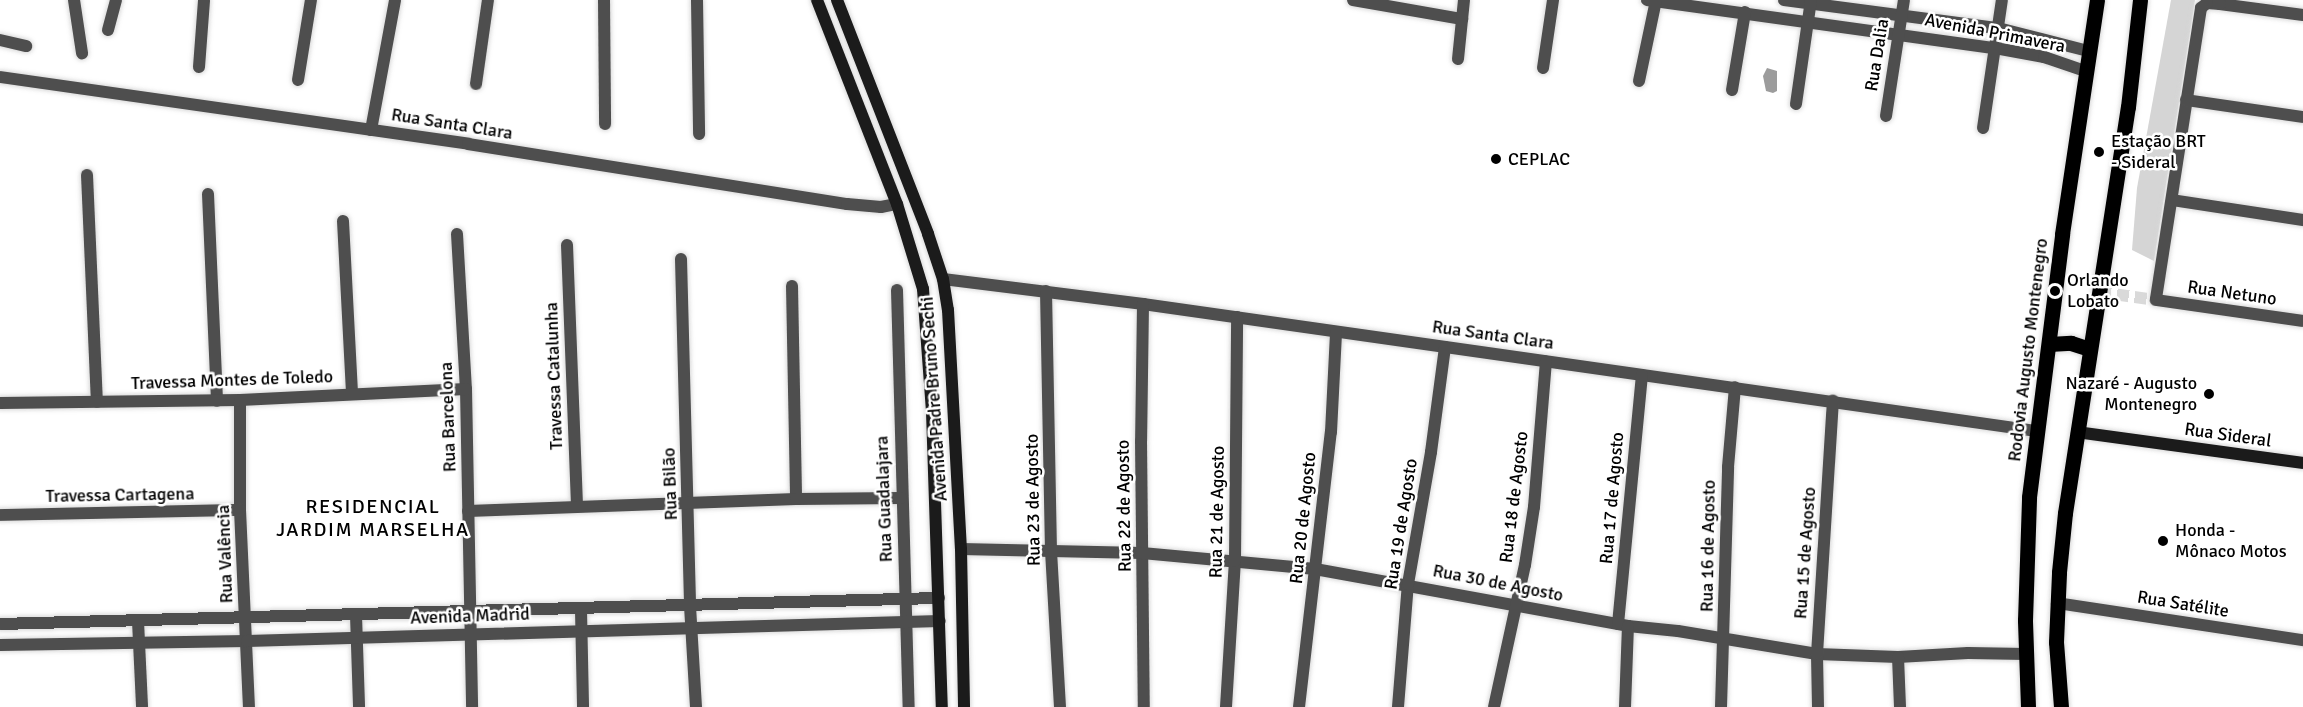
<!DOCTYPE html>
<html>
<head>
<meta charset="utf-8">
<style>
  body { margin:0 }
  #map { position:relative; width:2303px; height:707px; overflow:hidden; background:#fff; font-family:Signika,sans-serif }
  div>[style] { position:absolute }
  .green>* { inset:0; background:#d5d5d5 }
  .water>* { inset:0; background:#9c9c9c }
  .minor-tunnel>* { height:12px; margin-top:-6px; transform-origin:0; background:repeating-linear-gradient(90deg,#d9d9d9 0 12px,transparent 0 18px) }
  .roads { filter:drop-shadow(0 0 2px #dbdbdb) drop-shadow(0 0 2px #dbdbdb) }
  .minor>* { height:12px; margin:-6px; padding:0 6px; transform-origin:6px; border-radius:6px; background:#4e4e4e }
  .secondary>* { height:12px; margin:-6px; padding:0 6px; transform-origin:6px; border-radius:6px; background:#1b1b1b }
  .primary>* { height:15px; margin:-7.5px; padding:0 7.5px; transform-origin:7.5px; border-radius:7.5px; background:#000 }
  .dots>* { width:16px; height:16px; translate:-50% -50%; box-sizing:border-box; border:3px solid #fff; border-radius:50% }
  span { translate:-50% -50%; white-space:nowrap; text-align:center; line-height:1.15; -webkit-text-stroke:5px #fff; paint-order:stroke }
  .street-label { font-size:18px; color:#000 }
  .poi-label { font-size:18px; color:#000 }
  .left { translate:0 -50%; text-align:left }
  .right { translate:-100% -50%; text-align:right }
  .neighbourhood-label { font-size:20px; color:#000; letter-spacing:1.5px }
</style>
</head>
<body>
<div id="map">
  <div class="green">
    <div style="clip-path:polygon(2171px 0,2195px 0,2154px 261px,2132px 250px,2137px 188px)"></div>
  </div>
  <div class="water">
    <div style="clip-path:polygon(1767px 68px,1777px 71px,1777px 91px,1773px 93px,1766px 91px,1763px 76px)"></div>
  </div>
  <div class="minor-tunnel">
    <div style="left:2099px;top:292px;width:58px;rotate:8deg"></div>
  </div>
  <div class="roads">
    <div class="minor">
      <div style="left:74px;top:0;width:54px;rotate:81.4deg"></div>
      <div style="left:604px;top:0;width:124px;rotate:89.5deg"></div>
      <div style="left:697px;top:0;width:134px;rotate:89.1deg"></div>
      <div style="left:1353px;top:0;width:111px;rotate:9.9deg"></div>
      <div style="left:1647px;top:0;width:351px;rotate:7.9deg"></div>
      <div style="left:1995px;top:48px;width:50px;rotate:10.4deg"></div>
      <div style="left:2044px;top:57px;width:43px;rotate:18.9deg"></div>
      <div style="left:1784px;top:0;width:216px;rotate:7.5deg"></div>
      <div style="left:1998px;top:28px;width:93px;rotate:14.3deg"></div>
      <div style="left:2303px;top:15px;width:84px;rotate:-172.5deg"></div>
      <div style="left:2220px;top:4px;width:13px;rotate:-176deg"></div>
      <div style="left:2207px;top:3px;width:8px;rotate:140deg"></div>
      <div style="left:2201px;top:8px;width:295px;rotate:98.8deg"></div>
      <div style="left:2156px;top:300px;width:148px;rotate:8.1deg"></div>
      <div style="left:108px;top:30px;width:31px;rotate:-75deg"></div>
      <div style="left:0;top:40px;width:27px;rotate:13deg"></div>
      <div style="left:1458px;top:59px;width:59px;rotate:-84.2deg"></div>
      <div style="left:199px;top:67px;width:67px;rotate:-85.7deg"></div>
      <div style="left:1543px;top:68px;width:69px;rotate:-81.6deg"></div>
      <div style="left:0;top:77px;width:473px;rotate:8.1deg"></div>
      <div style="left:468px;top:144px;width:384px;rotate:9deg"></div>
      <div style="left:847px;top:204px;width:34px;rotate:5deg"></div>
      <div style="left:881px;top:207px;width:16px;rotate:-11deg"></div>
      <div style="left:298px;top:80px;width:81px;rotate:-80.8deg"></div>
      <div style="left:1639px;top:81px;width:83px;rotate:-78.1deg"></div>
      <div style="left:476px;top:84px;width:85px;rotate:-81.9deg"></div>
      <div style="left:1732px;top:90px;width:79px;rotate:-80.5deg"></div>
      <div style="left:2186px;top:100px;width:118px;rotate:8.3deg"></div>
      <div style="left:1796px;top:104px;width:105px;rotate:-81.8deg"></div>
      <div style="left:1886px;top:116px;width:117px;rotate:-81.2deg"></div>
      <div style="left:1983px;top:128px;width:129px;rotate:-81.6deg"></div>
      <div style="left:371px;top:130px;width:132px;rotate:-79.5deg"></div>
      <div style="left:87px;top:175px;width:227px;rotate:87.5deg"></div>
      <div style="left:208px;top:194px;width:207px;rotate:87.5deg"></div>
      <div style="left:2172px;top:200px;width:133px;rotate:8.7deg"></div>
      <div style="left:343px;top:221px;width:173px;rotate:87deg"></div>
      <div style="left:457px;top:234px;width:155px;rotate:86.7deg"></div>
      <div style="left:466px;top:389px;width:318px;rotate:88.9deg"></div>
      <div style="left:567px;top:245px;width:261px;rotate:87.8deg"></div>
      <div style="left:681px;top:259px;width:347px;rotate:88.5deg"></div>
      <div style="left:690px;top:606px;width:101px;rotate:86.6deg"></div>
      <div style="left:943px;top:279px;width:202px;rotate:7.1deg"></div>
      <div style="left:1143px;top:304px;width:903px;rotate:8.09deg"></div>
      <div style="left:792px;top:286px;width:213px;rotate:88.9deg"></div>
      <div style="left:897px;top:290px;width:417px;rotate:88.4deg"></div>
      <div style="left:1046px;top:291px;width:260px;rotate:88.9deg"></div>
      <div style="left:1051px;top:551px;width:156px;rotate:86.7deg"></div>
      <div style="left:1143px;top:304px;width:137px;rotate:90.8deg"></div>
      <div style="left:1141px;top:441px;width:266px;rotate:89.4deg"></div>
      <div style="left:240px;top:400px;width:110px;rotate:90deg"></div>
      <div style="left:240px;top:510px;width:197px;rotate:87.4deg"></div>
      <div style="left:0;top:403px;width:240px;rotate:-0.7deg"></div>
      <div style="left:240px;top:400px;width:226px;rotate:-2.8deg"></div>
      <div style="left:468px;top:511px;width:328px;rotate:-2.1deg"></div>
      <div style="left:796px;top:499px;width:105px;rotate:-0.5deg"></div>
      <div style="left:0;top:515px;width:240px;rotate:-1.2deg"></div>
      <div style="left:961px;top:549px;width:181px;rotate:1.3deg"></div>
      <div style="left:1142px;top:553px;width:174px;rotate:5.3deg"></div>
      <div style="left:1315px;top:569px;width:318px;rotate:10.3deg"></div>
      <div style="left:1628px;top:626px;width:50px;rotate:5.7deg"></div>
      <div style="left:1678px;top:631px;width:141px;rotate:9.4deg"></div>
      <div style="left:1817px;top:654px;width:81px;rotate:2.1deg"></div>
      <div style="left:1898px;top:657px;width:70px;rotate:-3.3deg"></div>
      <div style="left:1968px;top:653px;width:58px;rotate:1deg"></div>
      <div style="left:2057px;top:603px;width:249px;rotate:8.6deg"></div>
      <div style="left:581px;top:610px;width:97px;rotate:88.8deg"></div>
      <div style="left:356px;top:615px;width:92px;rotate:88.1deg"></div>
      <div style="left:138px;top:621px;width:86px;rotate:87.3deg"></div>
      <div style="left:0;top:624px;width:939px;rotate:-1.59deg"></div>
      <div style="left:1618px;top:624px;width:250px;rotate:-84.5deg"></div>
      <div style="left:0;top:645px;width:247px;rotate:-0.9deg"></div>
      <div style="left:247px;top:641px;width:693px;rotate:-1.65deg"></div>
      <div style="left:1898px;top:657px;width:50px;rotate:87.7deg"></div>
      <div style="left:1226px;top:707px;width:146px;rotate:-86.5deg"></div>
      <div style="left:1235px;top:561px;width:244px;rotate:-89.5deg"></div>
      <div style="left:1299px;top:707px;width:277px;rotate:-83.4deg"></div>
      <div style="left:1331px;top:432px;width:100px;rotate:-87.1deg"></div>
      <div style="left:1398px;top:707px;width:123px;rotate:-85.4deg"></div>
      <div style="left:1408px;top:584px;width:134px;rotate:-80.1deg"></div>
      <div style="left:1431px;top:452px;width:106px;rotate:-82.4deg"></div>
      <div style="left:1494px;top:707px;width:145px;rotate:-77.7deg"></div>
      <div style="left:1525px;top:565px;width:59px;rotate:-81.2deg"></div>
      <div style="left:1534px;top:507px;width:146px;rotate:-85.3deg"></div>
      <div style="left:1625px;top:707px;width:81px;rotate:-87.9deg"></div>
      <div style="left:1721px;top:707px;width:240px;rotate:-88.3deg"></div>
      <div style="left:1728px;top:467px;width:80px;rotate:-85deg"></div>
      <div style="left:1818px;top:707px;width:53px;rotate:-91.1deg"></div>
      <div style="left:1817px;top:654px;width:254px;rotate:-86.4deg"></div>
    </div>
    <div class="secondary">
      <div style="left:817px;top:0;width:219px;rotate:68.6deg"></div>
      <div style="left:897px;top:204px;width:89px;rotate:73deg"></div>
      <div style="left:923px;top:289px;width:123px;rotate:85.8deg"></div>
      <div style="left:932px;top:412px;width:295px;rotate:88.1deg"></div>
      <div style="left:837px;top:0;width:251px;rotate:68.7deg"></div>
      <div style="left:928px;top:234px;width:47px;rotate:71.6deg"></div>
      <div style="left:943px;top:279px;width:31px;rotate:81deg"></div>
      <div style="left:948px;top:310px;width:239px;rotate:86.9deg"></div>
      <div style="left:961px;top:549px;width:158px;rotate:88.9deg"></div>
      <div style="left:2077px;top:432px;width:228px;rotate:7.8deg"></div>
    </div>
    <div class="primary">
      <div style="left:2049px;top:344px;width:22px;rotate:-3deg"></div>
      <div style="left:2071px;top:343px;width:19px;rotate:18deg"></div>
      <div style="left:2028px;top:707px;width:87px;rotate:-92deg"></div>
      <div style="left:2025px;top:620px;width:123px;rotate:-88.1deg"></div>
      <div style="left:2029px;top:497px;width:265px;rotate:-82.8deg"></div>
      <div style="left:2062px;top:234px;width:237px;rotate:-81.5deg"></div>
      <div style="left:2061px;top:707px;width:65px;rotate:-94.4deg"></div>
      <div style="left:2056px;top:642px;width:70px;rotate:-87.5deg"></div>
      <div style="left:2059px;top:572px;width:59px;rotate:-84.2deg"></div>
      <div style="left:2065px;top:513px;width:411px;rotate:-81.2deg"></div>
      <div style="left:2128px;top:107px;width:108px;rotate:-83.6deg"></div>
    </div>
  </div>
  <div class="dots">
    <div style="left:2099px;top:152px;background:#000"></div>
    <div style="left:1496px;top:159px;background:#000"></div>
    <div style="left:2055px;top:291px;background:#000"></div>
    <div style="left:2209px;top:394px;background:#000"></div>
    <div style="left:2163px;top:541px;background:#000"></div>
  </div>
  <div class="street-label">
    <span style="left:1995px;top:33px;rotate:11deg">Avenida Primavera</span>
    <span style="left:1877px;top:55px;rotate:-81deg">Rua Dalia</span>
    <span style="left:452px;top:124px;rotate:9deg">Rua Santa Clara</span>
    <span style="left:2232px;top:293px;rotate:8deg">Rua Netuno</span>
    <span style="left:1493px;top:335px;rotate:8deg">Rua Santa Clara</span>
    <span style="left:2028px;top:350px;rotate:-83deg">Rodovia Augusto Montenegro</span>
    <span style="left:554px;top:376px;rotate:-92deg">Travessa Catalunha</span>
    <span style="left:232px;top:380px;rotate:-2deg">Travessa Montes de Toledo</span>
    <span style="left:934px;top:399px;rotate:-94deg">Avenida Padre Bruno Sechi</span>
    <span style="left:448px;top:417px;rotate:-92deg">Rua Barcelona</span>
    <span style="left:2228px;top:435px;rotate:8deg">Rua Sideral</span>
    <span style="left:670px;top:484px;rotate:-92deg">Rua Bilão</span>
    <span style="left:120px;top:495px;rotate:-1deg">Travessa Cartagena</span>
    <span style="left:1514px;top:497px;rotate:-83deg">Rua 18 de Agosto</span>
    <span style="left:1612px;top:498px;rotate:-85deg">Rua 17 de Agosto</span>
    <span style="left:884px;top:499px;rotate:-92deg">Rua Guadalajara</span>
    <span style="left:1033px;top:500px;rotate:-91deg">Rua 23 de Agosto</span>
    <span style="left:1124px;top:506px;rotate:-91deg">Rua 22 de Agosto</span>
    <span style="left:1217px;top:512px;rotate:-89deg">Rua 21 de Agosto</span>
    <span style="left:1303px;top:518px;rotate:-84deg">Rua 20 de Agosto</span>
    <span style="left:1401px;top:524px;rotate:-81deg">Rua 19 de Agosto</span>
    <span style="left:1708px;top:546px;rotate:-89deg">Rua 16 de Agosto</span>
    <span style="left:1805px;top:553px;rotate:-86deg">Rua 15 de Agosto</span>
    <span style="left:225px;top:554px;rotate:-92deg">Rua Valência</span>
    <span style="left:1498px;top:583px;rotate:11deg">Rua 30 de Agosto</span>
    <span style="left:2183px;top:604px;rotate:9deg">Rua Satélite</span>
    <span style="left:470px;top:616px;rotate:-2deg">Avenida Madrid</span>
  </div>
  <div class="poi-label">
    <span class="left" style="left:2111px;top:152px">Estação BRT<br>- Sideral</span>
    <span class="left" style="left:1508px;top:159px">CEPLAC</span>
    <span class="left" style="left:2067px;top:291px">Orlando<br>Lobato</span>
    <span class="right" style="left:2197px;top:394px">Nazaré - Augusto<br>Montenegro</span>
    <span class="left" style="left:2175px;top:541px">Honda -<br>Mônaco Motos</span>
  </div>
  <div class="neighbourhood-label">
    <span style="left:373px;top:518px">RESIDENCIAL<br>JARDIM MARSELHA</span>
  </div>
</div>
</body>
</html>
